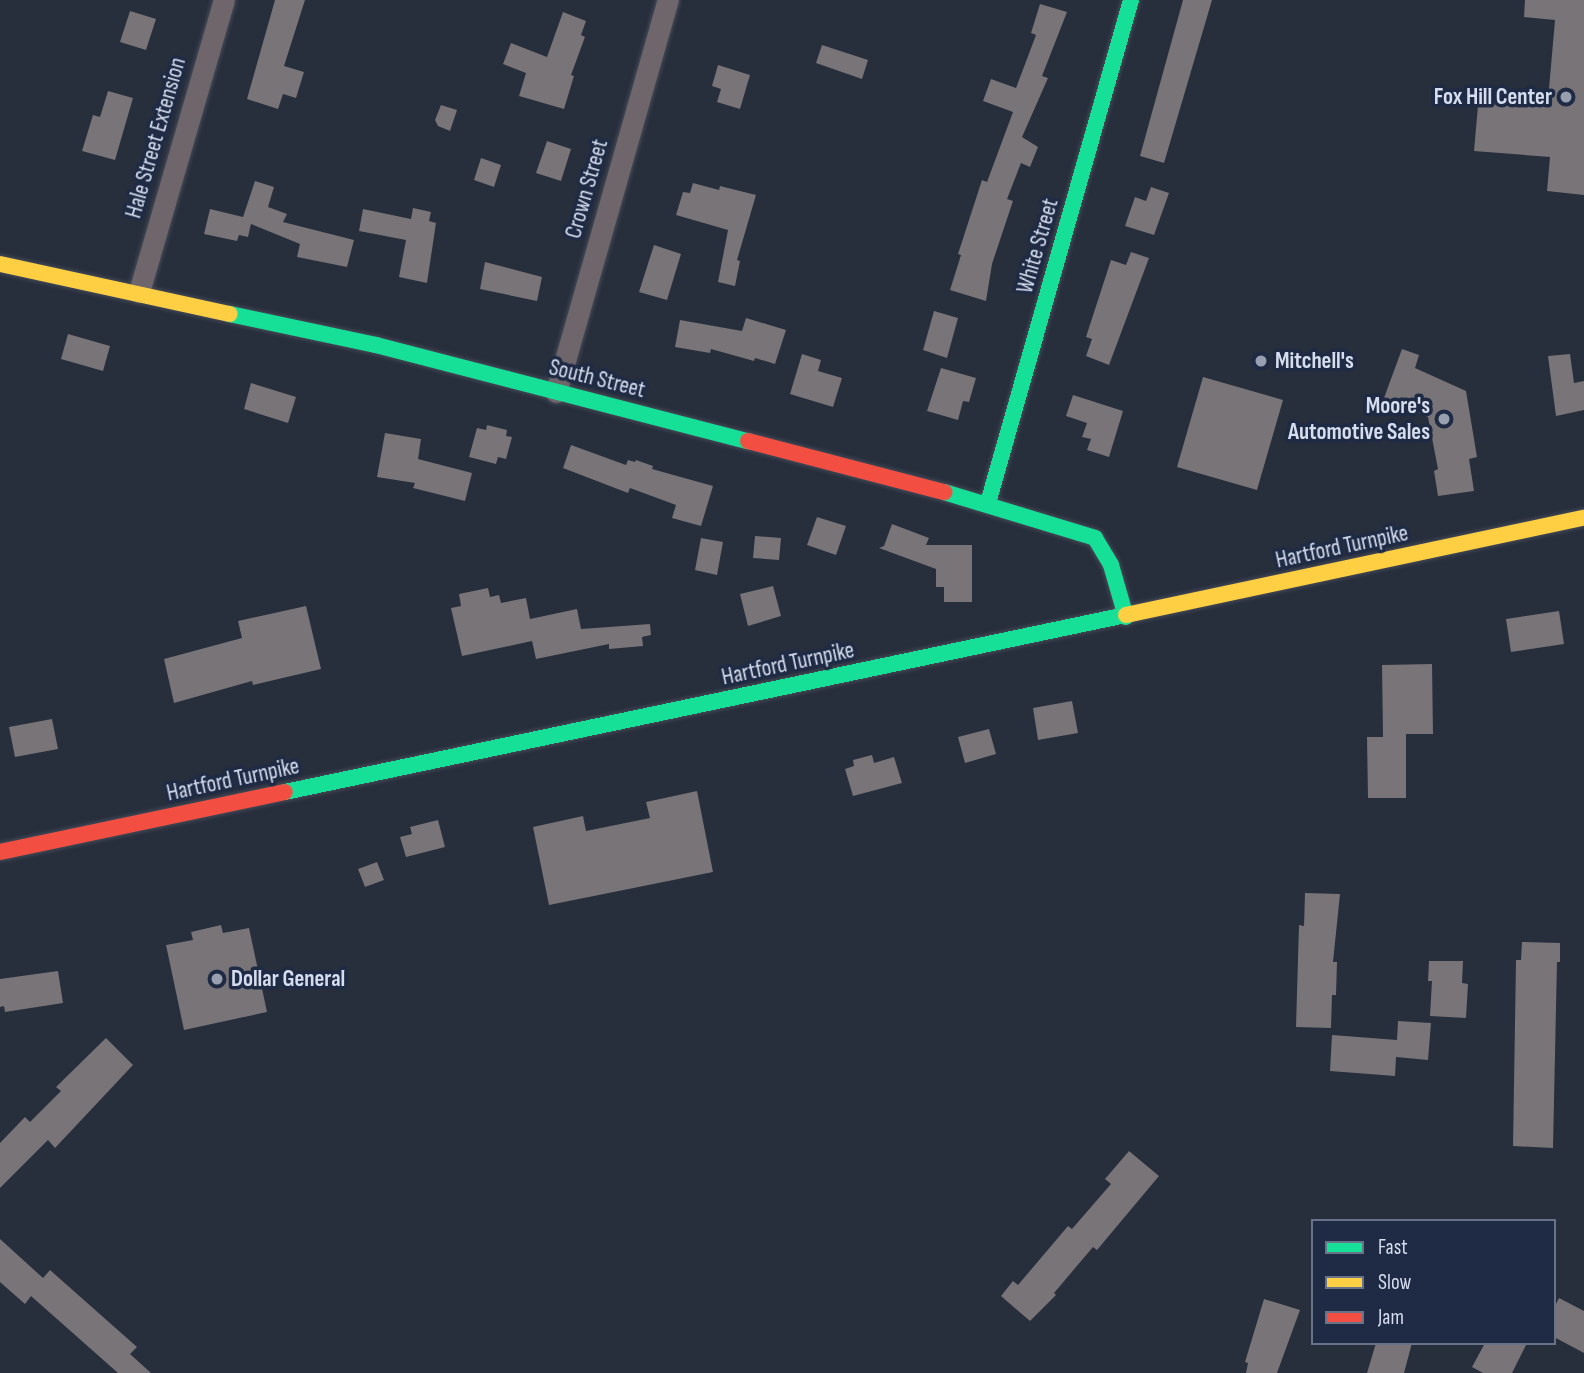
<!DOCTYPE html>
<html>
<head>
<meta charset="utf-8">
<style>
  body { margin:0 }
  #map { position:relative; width:1584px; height:1373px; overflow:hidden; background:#272e3c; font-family:"Sofia Sans Condensed",sans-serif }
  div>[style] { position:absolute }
  .building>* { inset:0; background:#787478 }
  .roads { filter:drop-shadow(0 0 2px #454b57) drop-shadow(0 0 2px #454b57) }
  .street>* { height:21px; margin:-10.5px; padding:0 10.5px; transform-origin:10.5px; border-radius:10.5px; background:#6f666c }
  .fast>* { height:16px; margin:-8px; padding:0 8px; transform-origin:8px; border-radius:8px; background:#16e098 }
  .slow>* { height:16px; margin:-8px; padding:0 8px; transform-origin:8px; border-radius:8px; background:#ffcf43 }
  .jam>* { height:16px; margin:-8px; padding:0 8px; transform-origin:8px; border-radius:8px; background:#f24e42 }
  .dots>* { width:19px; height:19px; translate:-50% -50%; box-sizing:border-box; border:4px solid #1f2b44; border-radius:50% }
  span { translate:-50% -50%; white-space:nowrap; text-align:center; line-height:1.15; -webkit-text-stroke:7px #1f2b44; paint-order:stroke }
  .poi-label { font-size:23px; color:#d5ddee; font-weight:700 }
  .right { translate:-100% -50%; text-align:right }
  .left { translate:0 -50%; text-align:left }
  .street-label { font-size:23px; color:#d5ddee }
  .legend { position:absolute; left:1311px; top:1219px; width:245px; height:126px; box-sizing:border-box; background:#1f2b44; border:2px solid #687288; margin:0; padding:9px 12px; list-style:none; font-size:21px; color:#d5ddee }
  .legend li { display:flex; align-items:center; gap:14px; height:35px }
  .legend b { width:35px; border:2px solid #687288 }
</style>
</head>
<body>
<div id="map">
  <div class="building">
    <div style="clip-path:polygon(275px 0,305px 0,284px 66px,304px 72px,296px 98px,283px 94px,278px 109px,247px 99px)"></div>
    <div style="clip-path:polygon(1183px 0,1212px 0,1164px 163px,1140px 156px)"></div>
    <div style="clip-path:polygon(1525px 0,1584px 0,1584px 195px,1547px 191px,1550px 157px,1474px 151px,1479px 94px,1548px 100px,1555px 20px,1524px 17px)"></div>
    <div style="clip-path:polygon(1040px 4px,1067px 12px,1042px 76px,1048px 78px,1022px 137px,1038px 147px,1030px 167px,1021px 163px,1007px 199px,1013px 201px,992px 264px,986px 301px,950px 290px,961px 255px,958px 254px,982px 180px,987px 182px,1013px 112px,983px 101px,991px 79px,1016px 88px,1036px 35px,1031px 33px)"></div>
    <div style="clip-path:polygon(130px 11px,156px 19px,146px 50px,120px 42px)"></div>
    <div style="clip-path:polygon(563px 12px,586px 21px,581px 35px,585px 37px,571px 75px,574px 76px,564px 109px,519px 96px,526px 73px,503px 64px,511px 43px,547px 57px)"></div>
    <div style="clip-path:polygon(822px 45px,868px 60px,862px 79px,816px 63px)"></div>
    <div style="clip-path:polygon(718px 65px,750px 75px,740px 109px,717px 102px,721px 89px,712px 86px)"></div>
    <div style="clip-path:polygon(108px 91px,133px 98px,115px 160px,82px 151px,93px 115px,100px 117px)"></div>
    <div style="clip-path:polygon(441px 105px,457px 110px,450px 131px,438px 126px,435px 120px)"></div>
    <div style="clip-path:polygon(547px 141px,571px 149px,561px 181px,536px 173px)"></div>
    <div style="clip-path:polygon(481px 158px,501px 165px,494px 187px,474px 180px)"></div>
    <div style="clip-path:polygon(255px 181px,274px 187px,268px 207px,287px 214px,283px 222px,354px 240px,347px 267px,297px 257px,300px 244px,251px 224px,248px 237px,239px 235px,237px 241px,204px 234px,210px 209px,243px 217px)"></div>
    <div style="clip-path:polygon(693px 183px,719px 190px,720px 186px,756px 195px,737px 260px,740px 261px,735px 286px,718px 282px,728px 230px,676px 215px,683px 192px,690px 193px)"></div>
    <div style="clip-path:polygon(1151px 187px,1169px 193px,1154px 235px,1125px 226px,1135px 197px,1146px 201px)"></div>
    <div style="clip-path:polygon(413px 208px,431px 212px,429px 221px,436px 223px,427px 283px,399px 277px,406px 240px,359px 231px,363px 209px,411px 219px)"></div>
    <div style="clip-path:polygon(654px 245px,681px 254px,667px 300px,639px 292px)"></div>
    <div style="clip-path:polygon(1131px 252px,1149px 258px,1109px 365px,1086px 356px,1092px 339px,1086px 337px,1111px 260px,1126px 265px)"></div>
    <div style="clip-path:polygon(485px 262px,542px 277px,537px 301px,480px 289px)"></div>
    <div style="clip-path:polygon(934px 311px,958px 318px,947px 358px,923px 350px)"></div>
    <div style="clip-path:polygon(746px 318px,786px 330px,775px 364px,755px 358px,754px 361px,711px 349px,710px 353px,675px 347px,680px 320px,742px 331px)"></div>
    <div style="clip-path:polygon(68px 334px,110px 346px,103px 371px,61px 359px)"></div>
    <div style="clip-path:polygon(1402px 349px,1419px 355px,1415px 368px,1466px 391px,1477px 457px,1469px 459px,1474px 491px,1438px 496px,1434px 471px,1438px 469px,1428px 417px,1384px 398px)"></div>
    <div style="clip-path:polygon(802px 354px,821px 360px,818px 371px,842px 378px,833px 407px,790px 394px)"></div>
    <div style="clip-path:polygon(1570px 354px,1574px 383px,1584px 381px,1584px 410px,1556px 416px,1548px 356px)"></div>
    <div style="clip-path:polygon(941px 368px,976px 378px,969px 402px,963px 401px,958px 420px,927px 411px)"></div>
    <div style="clip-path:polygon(1203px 377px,1283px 400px,1257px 490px,1177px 467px)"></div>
    <div style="clip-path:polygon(251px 383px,296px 397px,288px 423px,244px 409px)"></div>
    <div style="clip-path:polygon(1073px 395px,1123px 411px,1109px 457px,1087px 450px,1091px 439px,1082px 437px,1087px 423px,1066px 416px)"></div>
    <div style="clip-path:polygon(487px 425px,507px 430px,506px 436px,512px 437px,506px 459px,498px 457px,496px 464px,469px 457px,477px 428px,486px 430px)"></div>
    <div style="clip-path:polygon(385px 433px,421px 439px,418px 459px,472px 473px,465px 501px,413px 488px,415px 483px,377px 477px)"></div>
    <div style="clip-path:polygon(571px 445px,626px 465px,628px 460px,635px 462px,636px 460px,653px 466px,652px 469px,713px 486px,701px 526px,672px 518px,676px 505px,630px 488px,628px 493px,563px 468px)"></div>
    <div style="clip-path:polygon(817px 517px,846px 526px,836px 555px,807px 545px)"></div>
    <div style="clip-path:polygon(892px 524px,929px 538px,926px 545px,972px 545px,972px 602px,944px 602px,944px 587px,936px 587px,936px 569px,879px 548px,884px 546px)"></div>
    <div style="clip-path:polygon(755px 536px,781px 538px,779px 560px,753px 558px)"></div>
    <div style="clip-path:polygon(701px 538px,723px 542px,717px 575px,695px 570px)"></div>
    <div style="clip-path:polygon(773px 586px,781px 616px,748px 626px,740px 594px)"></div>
    <div style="clip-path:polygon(488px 588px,490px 597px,499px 595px,501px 603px,526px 598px,530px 619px,577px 609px,581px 629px,650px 624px,651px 635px,642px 637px,643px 646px,609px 649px,609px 644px,536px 659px,532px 641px,462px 656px,451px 608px,461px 606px,459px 594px)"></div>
    <div style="clip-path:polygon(306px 606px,321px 669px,253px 685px,252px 681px,174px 703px,164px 659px,242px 638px,238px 621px)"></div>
    <div style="clip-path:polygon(1559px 611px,1564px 644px,1511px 652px,1506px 619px)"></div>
    <div style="clip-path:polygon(1432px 664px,1433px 734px,1406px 734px,1406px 798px,1368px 798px,1367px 737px,1383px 737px,1382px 665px)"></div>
    <div style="clip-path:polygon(1072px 701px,1078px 733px,1038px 740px,1033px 708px)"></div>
    <div style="clip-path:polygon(52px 719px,58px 749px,15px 757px,9px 727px)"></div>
    <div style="clip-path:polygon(989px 729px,996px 754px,965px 763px,958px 737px)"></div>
    <div style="clip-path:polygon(872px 755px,874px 763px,894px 757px,902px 783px,853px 796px,845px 769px,854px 766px,853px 760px)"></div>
    <div style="clip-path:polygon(697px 791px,713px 872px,549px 905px,533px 827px,583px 816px,586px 831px,650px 818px,646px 802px)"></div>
    <div style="clip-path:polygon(438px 820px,445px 847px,406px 857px,400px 837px,412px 834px,410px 827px)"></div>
    <div style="clip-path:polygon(377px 862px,384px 880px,365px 887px,358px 869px)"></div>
    <div style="clip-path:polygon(1305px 893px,1340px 894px,1333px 962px,1337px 962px,1336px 995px,1332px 995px,1331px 1028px,1296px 1027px,1299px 925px,1304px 926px)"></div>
    <div style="clip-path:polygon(221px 925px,223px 933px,249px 928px,267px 1012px,184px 1030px,166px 945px,193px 940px,191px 932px)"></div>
    <div style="clip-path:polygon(1522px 942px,1560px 943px,1560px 962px,1557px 962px,1553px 1148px,1513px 1146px,1516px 960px,1521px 960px)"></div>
    <div style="clip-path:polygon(1429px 961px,1463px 961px,1462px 983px,1468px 984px,1466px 1018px,1430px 1016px,1432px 981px,1428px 981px)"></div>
    <div style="clip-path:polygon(58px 971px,63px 1003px,5px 1012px,4px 1006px,0 1007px,0 979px)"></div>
    <div style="clip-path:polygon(1398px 1021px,1431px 1023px,1428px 1060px,1396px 1057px,1395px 1076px,1330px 1071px,1332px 1035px,1397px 1040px)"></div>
    <div style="clip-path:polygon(106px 1038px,133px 1065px,55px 1148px,48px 1140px,0 1188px,0 1143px,25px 1117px,30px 1122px,61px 1091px,56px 1087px)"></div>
    <div style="clip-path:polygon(1129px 1151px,1159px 1176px,1097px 1250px,1093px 1247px,1054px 1293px,1056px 1295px,1030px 1321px,1001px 1296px,1013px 1281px,1018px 1285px,1068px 1226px,1072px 1229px,1111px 1184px,1105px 1179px)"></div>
    <div style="clip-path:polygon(0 1239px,43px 1278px,50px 1270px,137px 1347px,130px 1354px,151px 1373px,118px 1373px,31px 1296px,25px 1304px,0 1282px)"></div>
    <div style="clip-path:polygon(1559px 1298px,1584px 1311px,1584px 1353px,1554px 1337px,1554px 1308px)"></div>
    <div style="clip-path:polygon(1264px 1299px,1300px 1310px,1277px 1373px,1246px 1373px,1248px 1363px,1245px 1362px)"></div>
    <div style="clip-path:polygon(1376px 1343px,1412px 1343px,1404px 1373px,1367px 1373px)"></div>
    <div style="clip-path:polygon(1485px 1343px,1527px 1343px,1512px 1373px,1483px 1373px,1472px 1367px)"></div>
  </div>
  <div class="roads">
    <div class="street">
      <div style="left:139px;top:292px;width:304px;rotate:-73.8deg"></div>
      <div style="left:556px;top:392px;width:408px;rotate:-74.1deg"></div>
    </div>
    <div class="fast">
      <div style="left:230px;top:314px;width:149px;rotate:12deg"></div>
      <div style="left:376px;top:345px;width:384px;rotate:14.5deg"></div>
      <div style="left:944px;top:492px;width:158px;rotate:16.9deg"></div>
      <div style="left:1095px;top:538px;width:31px;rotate:59deg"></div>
      <div style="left:1111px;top:565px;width:54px;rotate:73.9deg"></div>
      <div style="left:988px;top:503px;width:523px;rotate:-74.13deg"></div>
      <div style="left:285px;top:792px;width:859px;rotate:-11.89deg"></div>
    </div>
    <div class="slow">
      <div style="left:0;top:264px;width:235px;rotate:12.3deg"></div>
      <div style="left:1126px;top:615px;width:468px;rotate:-12deg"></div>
    </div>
    <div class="jam">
      <div style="left:748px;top:441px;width:203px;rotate:14.6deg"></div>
      <div style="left:0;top:852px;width:291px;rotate:-11.9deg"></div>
    </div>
  </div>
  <div class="dots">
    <div style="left:1566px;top:97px;background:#98a0b0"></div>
    <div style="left:1261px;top:361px;background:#98a0b0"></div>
    <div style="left:1444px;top:419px;background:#98a0b0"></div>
    <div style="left:217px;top:979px;background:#98a0b0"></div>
  </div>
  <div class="poi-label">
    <span class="right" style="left:1552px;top:97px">Fox Hill Center</span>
    <span class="left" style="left:1275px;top:361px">Mitchell's</span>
    <span class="right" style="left:1430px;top:419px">Moore's<br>Automotive Sales</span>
    <span class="left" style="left:231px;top:979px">Dollar General</span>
  </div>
  <div class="street-label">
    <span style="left:156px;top:138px;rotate:-74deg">Hale Street Extension</span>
    <span style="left:587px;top:189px;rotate:-74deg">Crown Street</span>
    <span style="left:1038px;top:246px;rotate:-74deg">White Street</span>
    <span style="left:597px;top:379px;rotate:14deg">South Street</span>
    <span style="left:1342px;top:547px;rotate:-12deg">Hartford Turnpike</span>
    <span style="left:788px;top:664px;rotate:-12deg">Hartford Turnpike</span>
    <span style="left:233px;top:780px;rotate:-12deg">Hartford Turnpike</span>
  </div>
  <ul class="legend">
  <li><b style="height:9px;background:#16e098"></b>Fast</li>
  <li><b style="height:9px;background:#ffcf43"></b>Slow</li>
  <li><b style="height:9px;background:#f24e42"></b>Jam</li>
  </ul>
</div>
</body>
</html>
